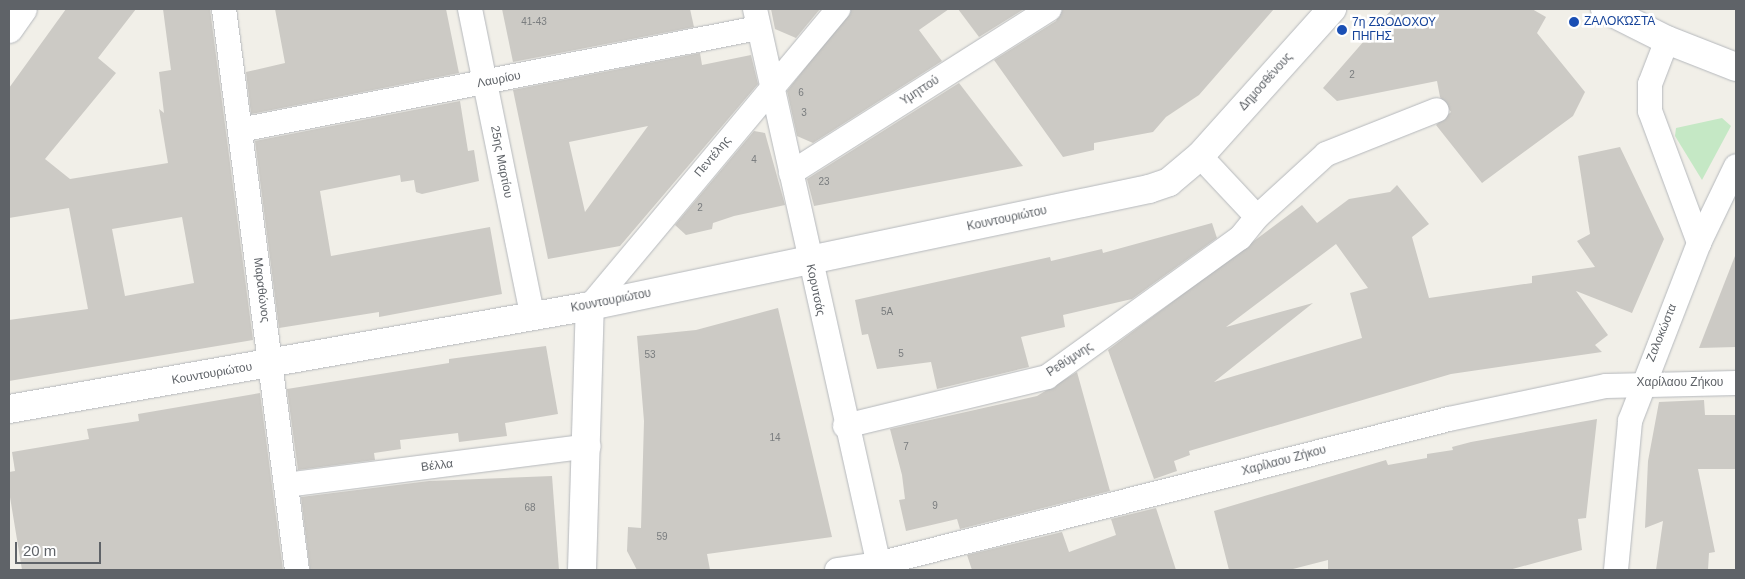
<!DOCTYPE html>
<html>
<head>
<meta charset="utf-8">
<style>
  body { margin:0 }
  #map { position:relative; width:1745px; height:579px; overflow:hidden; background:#f1efe8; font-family:Helvetica,sans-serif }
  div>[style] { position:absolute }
  .green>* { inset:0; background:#c5e8c5 }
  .building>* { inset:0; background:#cccac5 }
  .roads { filter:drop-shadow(0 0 1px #b5b8bc) drop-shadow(0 0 1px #b5b8bc) }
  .minor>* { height:24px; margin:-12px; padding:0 12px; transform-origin:12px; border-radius:12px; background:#fff }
  .tertiary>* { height:28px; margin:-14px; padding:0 14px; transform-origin:14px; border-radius:14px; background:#fff }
  .dots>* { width:14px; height:14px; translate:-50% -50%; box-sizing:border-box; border:2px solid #fff; border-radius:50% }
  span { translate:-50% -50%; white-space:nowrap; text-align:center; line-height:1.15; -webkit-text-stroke:5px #fff; paint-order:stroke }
  .number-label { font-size:10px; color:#7a7d7f }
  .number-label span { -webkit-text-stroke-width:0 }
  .transit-label { font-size:12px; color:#164399 }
  .left { translate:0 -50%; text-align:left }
  .street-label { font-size:12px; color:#5f6368 }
  .frame { position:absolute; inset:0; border:10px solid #5f6368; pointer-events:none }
  .scale { position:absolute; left:15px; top:542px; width:86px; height:22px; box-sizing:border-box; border:2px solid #5f6368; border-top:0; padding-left:6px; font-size:15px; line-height:18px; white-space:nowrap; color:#5f6368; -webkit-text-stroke:4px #fff; paint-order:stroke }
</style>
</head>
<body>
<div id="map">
  <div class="green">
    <div style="clip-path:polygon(1722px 118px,1731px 126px,1702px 180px,1675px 136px,1676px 128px)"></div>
  </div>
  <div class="building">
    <div style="clip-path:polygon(evenodd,66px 9px,136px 9px,98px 58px,116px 73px,45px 159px,70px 179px,168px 163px,159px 109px,164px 113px,159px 72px,171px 70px,163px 9px,210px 9px,253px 340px,9px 381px,9px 320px,88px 309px,69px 208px,9px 218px,9px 88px,66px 9px,182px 217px,194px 283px,125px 296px,112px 229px,182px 217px)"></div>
    <div style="clip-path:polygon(275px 9px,446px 9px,459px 73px,251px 114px,246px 72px,285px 63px)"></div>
    <div style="clip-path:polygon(502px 9px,690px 9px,694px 27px,513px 62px)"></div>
    <div style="clip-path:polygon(771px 9px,820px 9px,796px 38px,775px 29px)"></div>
    <div style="clip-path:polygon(851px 9px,949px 9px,919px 30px,942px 61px,813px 143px,797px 136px,787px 91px)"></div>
    <div style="clip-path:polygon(958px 9px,1024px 9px,979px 37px)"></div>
    <div style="clip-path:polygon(1063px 9px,1274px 9px,1199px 95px,1166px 117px,1153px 132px,1094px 143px,1094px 150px,1063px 157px,994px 60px,1056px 21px)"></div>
    <div style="clip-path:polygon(1392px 9px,1532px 9px,1546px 17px,1537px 33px,1585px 92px,1573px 116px,1482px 183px,1436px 125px,1451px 112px,1440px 97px,1437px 81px,1337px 101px,1323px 88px)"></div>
    <div style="clip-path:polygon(evenodd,700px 53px,702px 65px,751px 55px,758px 84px,620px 246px,548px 259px,513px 90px,700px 53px,648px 126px,585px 212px,569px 142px,648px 126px)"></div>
    <div style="clip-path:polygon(959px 83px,1023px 166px,814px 206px,807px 179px)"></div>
    <div style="clip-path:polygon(460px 101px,468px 151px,474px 150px,479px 181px,422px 194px,416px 192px,414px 180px,401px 182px,400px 175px,320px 191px,331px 256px,490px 227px,502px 294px,379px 317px,379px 312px,279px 328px,255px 141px)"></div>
    <div style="clip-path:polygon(754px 131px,765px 133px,785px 205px,734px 216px,713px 223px,712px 229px,686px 235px,675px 225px)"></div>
    <div style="clip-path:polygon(evenodd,1620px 147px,1664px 239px,1632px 313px,1576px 291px,1608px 335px,1595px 345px,1602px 352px,1451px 374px,1189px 451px,1190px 455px,1174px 461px,1177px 471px,1154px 479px,1108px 350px,1302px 205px,1317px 223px,1349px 199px,1390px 192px,1397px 185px,1429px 224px,1412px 237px,1429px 298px,1532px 283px,1532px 276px,1595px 267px,1577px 241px,1590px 234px,1578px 156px,1620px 147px,1336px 244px,1368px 288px,1350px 293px,1362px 338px,1214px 382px,1313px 303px,1226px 327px,1336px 244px)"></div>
    <div style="clip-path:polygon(1212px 223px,1217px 238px,1132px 299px,1063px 315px,1065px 327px,1021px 337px,1029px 367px,937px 389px,931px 362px,877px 369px,868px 334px,862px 335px,855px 300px,1050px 257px,1051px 261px,1102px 249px,1103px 253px)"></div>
    <div style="clip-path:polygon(1735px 256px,1736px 347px,1699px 348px)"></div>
    <div style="clip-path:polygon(778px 308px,832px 537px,707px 554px,710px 570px,637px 570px,627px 551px,628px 527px,641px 528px,644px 421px,637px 336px,696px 330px)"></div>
    <div style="clip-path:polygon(546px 346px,558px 414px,505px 423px,507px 436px,459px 442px,458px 433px,400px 440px,401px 449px,374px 453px,375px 460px,298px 470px,287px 389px,449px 363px,449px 359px)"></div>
    <div style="clip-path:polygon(1077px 372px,1110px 491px,960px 529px,957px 519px,906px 531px,899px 500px,905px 499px,902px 475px,890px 429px,1037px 396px)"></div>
    <div style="clip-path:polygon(260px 393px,283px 570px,22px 570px,9px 491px,9px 472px,15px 471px,12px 452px,89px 439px,87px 429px,139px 421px,138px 414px)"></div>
    <div style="clip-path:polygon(1704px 400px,1705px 415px,1736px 415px,1736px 469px,1698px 469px,1715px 552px,1709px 553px,1708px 570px,1656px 570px,1663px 521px,1645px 528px,1648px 461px,1659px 402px)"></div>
    <div style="clip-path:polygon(1597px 419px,1586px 518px,1578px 519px,1582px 550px,1509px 570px,1328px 570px,1328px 560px,1289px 570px,1229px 570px,1214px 511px,1386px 460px,1388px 465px,1427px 458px,1427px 454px,1453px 450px,1452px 447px,1471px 442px)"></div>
    <div style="clip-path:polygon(552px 476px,559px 570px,310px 570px,301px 497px,429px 481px)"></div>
    <div style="clip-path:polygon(1156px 508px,1176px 570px,972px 570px,967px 555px,1062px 532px,1069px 552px,1116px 535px,1111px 519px)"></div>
  </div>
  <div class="roads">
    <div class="minor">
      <div style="left:224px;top:9px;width:566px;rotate:82.59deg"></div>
      <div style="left:470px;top:9px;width:312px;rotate:78.5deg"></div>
      <div style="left:755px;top:9px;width:575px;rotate:77.44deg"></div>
      <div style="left:1667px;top:40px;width:47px;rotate:111.1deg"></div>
      <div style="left:1650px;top:84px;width:27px;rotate:90deg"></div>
      <div style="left:1650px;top:111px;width:141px;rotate:69.6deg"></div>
      <div style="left:240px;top:130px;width:528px;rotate:-11.14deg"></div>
      <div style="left:1200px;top:156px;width:83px;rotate:46.9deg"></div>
      <div style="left:791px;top:173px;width:306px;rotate:-32.4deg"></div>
      <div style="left:590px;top:306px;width:387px;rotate:-50.1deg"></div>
      <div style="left:845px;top:426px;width:208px;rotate:-13.6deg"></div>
      <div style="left:1047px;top:377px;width:238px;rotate:-35.8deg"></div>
      <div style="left:1240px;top:238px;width:27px;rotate:-51deg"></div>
      <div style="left:1257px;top:217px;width:93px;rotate:-42.4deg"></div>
      <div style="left:1326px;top:154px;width:119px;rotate:-21.6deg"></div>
      <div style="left:286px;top:485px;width:305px;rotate:-7.3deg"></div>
      <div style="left:837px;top:570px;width:41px;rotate:-8.3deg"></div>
      <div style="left:878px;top:564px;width:589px;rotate:-14.25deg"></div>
      <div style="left:1449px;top:419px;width:160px;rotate:-11.9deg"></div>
      <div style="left:1606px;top:386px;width:130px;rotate:-1.3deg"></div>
      <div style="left:1616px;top:570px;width:150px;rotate:-84.6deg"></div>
      <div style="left:1630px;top:421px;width:191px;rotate:-68.8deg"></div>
      <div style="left:1699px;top:243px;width:85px;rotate:-64.3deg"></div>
    </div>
    <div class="tertiary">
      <div style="left:1605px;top:9px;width:69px;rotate:26.6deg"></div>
      <div style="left:1667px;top:40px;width:74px;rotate:21.4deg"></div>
      <div style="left:9px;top:29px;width:24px;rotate:-55deg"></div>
      <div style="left:9px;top:409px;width:590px;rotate:-10.05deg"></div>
      <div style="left:590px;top:306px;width:571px;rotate:-11.82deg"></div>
      <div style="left:1149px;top:189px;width:21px;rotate:-19deg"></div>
      <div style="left:1169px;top:182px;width:40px;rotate:-40deg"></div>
      <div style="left:1200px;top:156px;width:198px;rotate:-48.1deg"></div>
      <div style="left:582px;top:570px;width:264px;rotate:-88.3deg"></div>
    </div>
  </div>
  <div class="dots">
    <div style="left:1574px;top:22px;background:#1a4fb4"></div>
    <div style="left:1342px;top:30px;background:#1a4fb4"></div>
  </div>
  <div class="number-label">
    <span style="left:534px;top:22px">41-43</span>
    <span style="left:1352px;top:75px">2</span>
    <span style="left:801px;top:93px">6</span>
    <span style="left:804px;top:113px">3</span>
    <span style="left:754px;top:160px">4</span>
    <span style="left:824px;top:182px">23</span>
    <span style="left:700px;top:208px">2</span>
    <span style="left:887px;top:312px">5Α</span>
    <span style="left:901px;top:354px">5</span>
    <span style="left:650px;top:355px">53</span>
    <span style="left:775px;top:438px">14</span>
    <span style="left:906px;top:447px">7</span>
    <span style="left:935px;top:506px">9</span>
    <span style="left:530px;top:508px">68</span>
    <span style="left:662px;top:537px">59</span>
  </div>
  <div class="transit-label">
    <span class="left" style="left:1584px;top:22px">ΖΑΛΟΚΏΣΤΑ</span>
    <span class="left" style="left:1352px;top:30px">7η ΖΩΟΔΟΧΟΥ<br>ΠΗΓΗΣ</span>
  </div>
  <div class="street-label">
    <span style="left:499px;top:80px;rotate:-11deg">Λαυρίου</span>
    <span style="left:1266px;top:82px;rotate:-48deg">Δημοσθένους</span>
    <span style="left:920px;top:91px;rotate:-33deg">Υμηττού</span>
    <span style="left:713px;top:157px;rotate:-50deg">Πεντέλης</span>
    <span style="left:501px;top:162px;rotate:79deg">25ης Μαρτίου</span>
    <span style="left:1007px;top:219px;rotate:-12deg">Κουντουριώτου</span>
    <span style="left:261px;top:290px;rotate:83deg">Μαραθώνος</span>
    <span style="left:815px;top:290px;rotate:78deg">Κορυτσάς</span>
    <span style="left:611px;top:301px;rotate:-11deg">Κουντουριώτου</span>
    <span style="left:1662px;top:333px;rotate:-68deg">Ζαλοκώστα</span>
    <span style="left:1070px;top:360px;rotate:-33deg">Ρεθύμνης</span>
    <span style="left:212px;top:374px;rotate:-10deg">Κουντουριώτου</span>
    <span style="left:1680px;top:383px">Χαρίλαου Ζήκου</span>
    <span style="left:1284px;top:461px;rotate:-15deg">Χαρίλαου Ζήκου</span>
    <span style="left:437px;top:466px;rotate:-7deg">Βέλλα</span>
  </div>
  <div class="frame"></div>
  <div class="scale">20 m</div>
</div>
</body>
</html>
